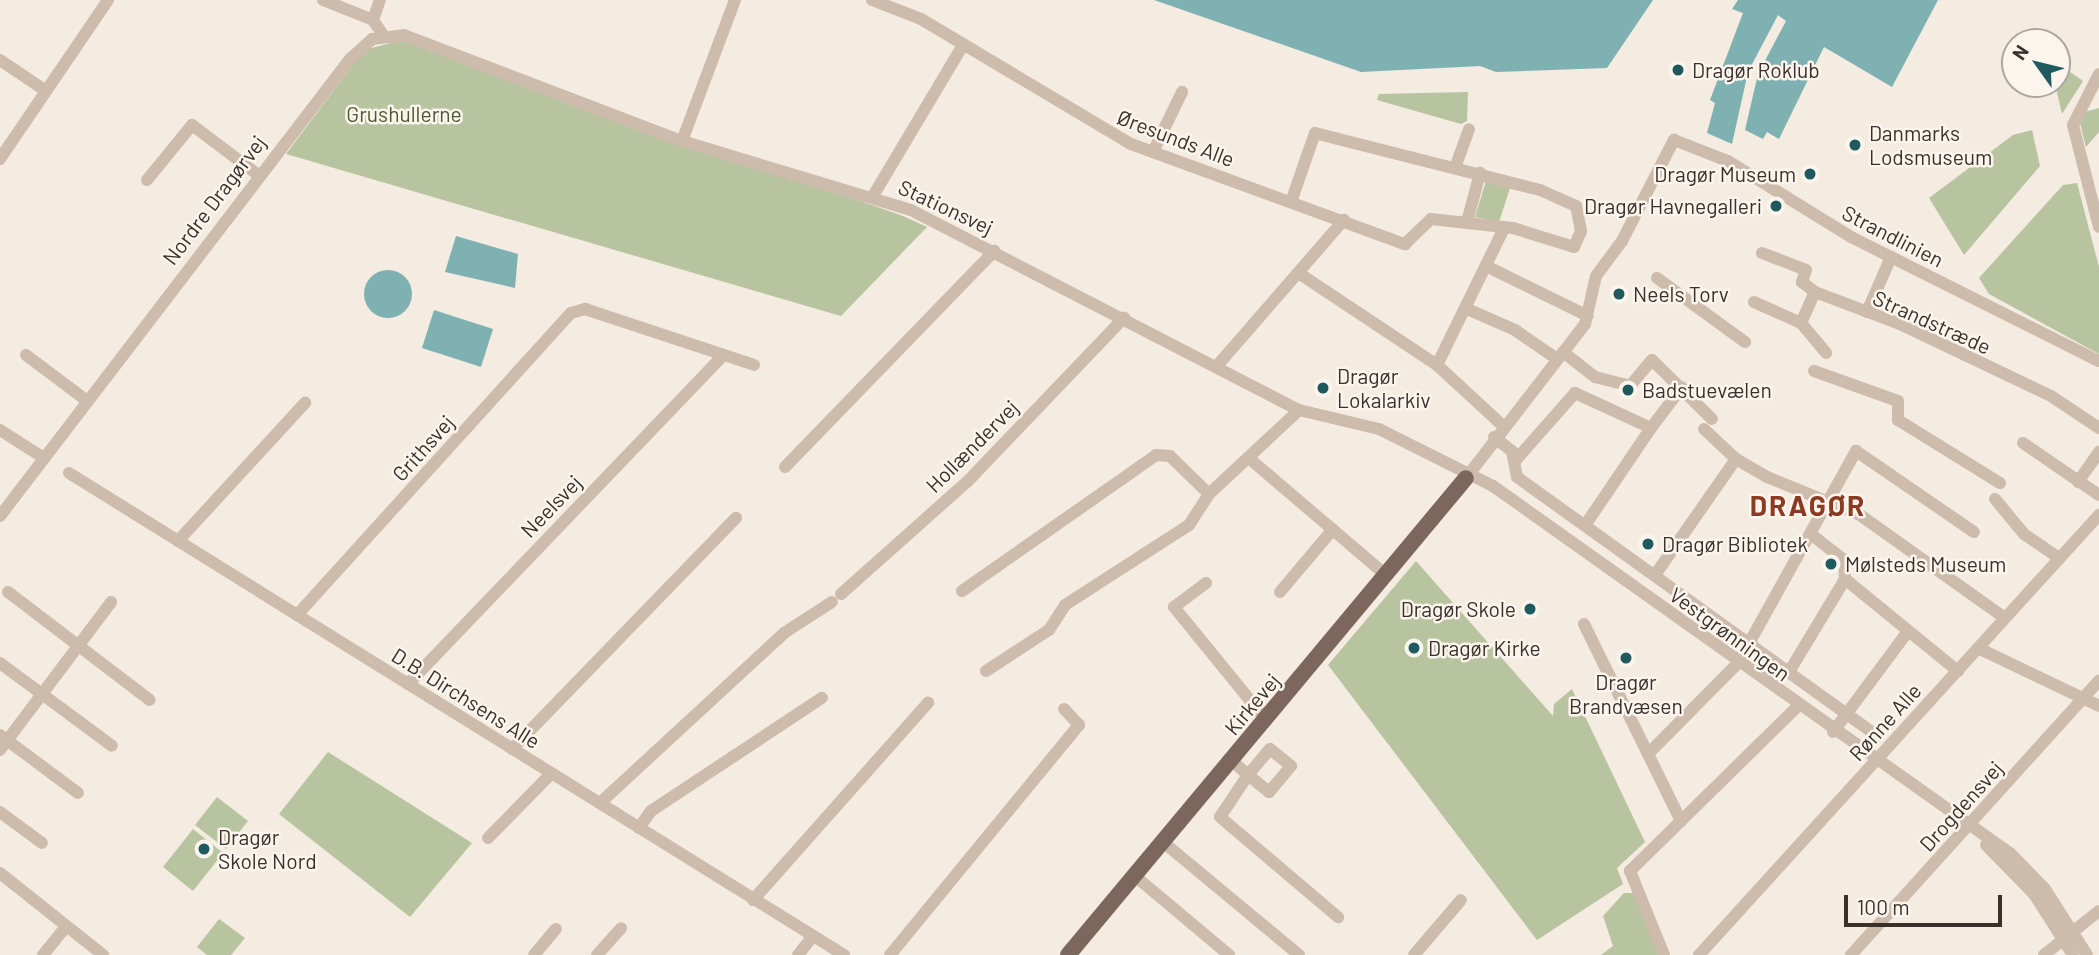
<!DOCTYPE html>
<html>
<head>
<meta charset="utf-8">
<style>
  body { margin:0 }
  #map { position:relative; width:2099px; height:955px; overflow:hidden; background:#f4ebe1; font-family:Barlow,sans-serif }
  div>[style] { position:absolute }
  .green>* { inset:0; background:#b8c4a0 }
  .water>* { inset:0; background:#7fb0b2 }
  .round { border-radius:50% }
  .minor>* { height:12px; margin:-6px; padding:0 6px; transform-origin:6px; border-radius:6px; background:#cdbbac }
  .major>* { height:16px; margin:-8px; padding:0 8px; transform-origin:8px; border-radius:8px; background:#7d675c }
  .dots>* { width:19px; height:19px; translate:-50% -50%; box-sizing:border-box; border:4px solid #fbf5ee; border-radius:50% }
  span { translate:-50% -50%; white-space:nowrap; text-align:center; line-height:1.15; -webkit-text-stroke:5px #fbf5ee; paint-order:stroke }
  .poi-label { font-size:21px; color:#3b302b }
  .left { translate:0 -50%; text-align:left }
  .right { translate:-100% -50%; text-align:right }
  .park-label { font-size:21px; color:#4a5a2e }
  .street-label { font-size:21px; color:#3b302b }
  .district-label { font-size:28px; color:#8c3b22; font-weight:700; letter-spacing:2px }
  .north { position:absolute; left:2001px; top:28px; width:70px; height:70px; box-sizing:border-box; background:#fbf5ee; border:2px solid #aea6a0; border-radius:50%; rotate:304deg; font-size:19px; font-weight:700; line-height:28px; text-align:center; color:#3b302b }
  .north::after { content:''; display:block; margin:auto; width:24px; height:32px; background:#1f5a5e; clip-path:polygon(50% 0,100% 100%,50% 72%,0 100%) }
  .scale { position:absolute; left:1844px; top:895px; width:158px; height:32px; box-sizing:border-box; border:4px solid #3b302b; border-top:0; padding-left:9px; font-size:21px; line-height:24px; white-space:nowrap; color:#3b302b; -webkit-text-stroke:5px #fbf5ee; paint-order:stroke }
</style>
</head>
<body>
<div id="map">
  <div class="green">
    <div style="clip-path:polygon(402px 40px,903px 216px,927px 227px,841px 316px,286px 154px,364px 50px)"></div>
    <div style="clip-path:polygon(2057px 63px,2083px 81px,2062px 114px,2055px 84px)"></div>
    <div style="clip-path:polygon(1468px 92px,1467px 121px,1461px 124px,1377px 100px,1379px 94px)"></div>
    <div style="clip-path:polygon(2099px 108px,2099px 132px,2086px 147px,2080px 123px,2084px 112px)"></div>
    <div style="clip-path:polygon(2032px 130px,2040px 166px,1964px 255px,1929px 198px,2013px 135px)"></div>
    <div style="clip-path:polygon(1486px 181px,1510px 188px,1499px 222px,1475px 217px)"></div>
    <div style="clip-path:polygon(2077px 183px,2099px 267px,2099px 354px,1989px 294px,1979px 278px,2063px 185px)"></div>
    <div style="clip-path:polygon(1416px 561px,1553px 716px,1554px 704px,1572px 689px,1645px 842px,1617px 868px,1623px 884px,1537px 940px,1328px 665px)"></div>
    <div style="clip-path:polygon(328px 752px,472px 843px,410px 917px,279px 814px)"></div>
    <div style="clip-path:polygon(217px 797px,248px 821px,226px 849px,195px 825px)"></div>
    <div style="clip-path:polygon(193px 829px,223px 853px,193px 891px,163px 867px)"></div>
    <div style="clip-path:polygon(1624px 893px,1634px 893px,1658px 955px,1601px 955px,1613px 946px,1603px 916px)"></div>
    <div style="clip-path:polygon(219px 919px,245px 938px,231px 955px,207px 955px,197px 947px)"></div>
  </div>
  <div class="water">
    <div style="clip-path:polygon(1154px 0,1653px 0,1607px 68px,1496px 72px,1480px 66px,1361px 72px)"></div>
    <div style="clip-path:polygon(1738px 0,1938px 0,1892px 87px,1824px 47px,1779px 139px,1767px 132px,1763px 139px,1745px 130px,1758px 74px,1786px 21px,1778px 15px,1748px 72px,1732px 144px,1707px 133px,1715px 103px,1710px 100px,1743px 13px,1732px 9px)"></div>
    <div style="clip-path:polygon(456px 236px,518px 254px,515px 288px,445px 272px)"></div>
    <div class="round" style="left:364px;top:270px;width:48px;height:48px"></div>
    <div style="clip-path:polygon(434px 310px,493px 329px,481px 367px,422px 348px)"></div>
  </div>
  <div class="minor">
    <div style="left:323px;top:0;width:54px;rotate:21.8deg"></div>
    <div style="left:373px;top:20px;width:18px;rotate:56deg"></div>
    <div style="left:872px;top:0;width:53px;rotate:21.2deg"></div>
    <div style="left:921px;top:19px;width:244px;rotate:30.8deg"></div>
    <div style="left:1131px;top:144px;width:292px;rotate:20.1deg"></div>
    <div style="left:1405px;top:244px;width:36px;rotate:-44deg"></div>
    <div style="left:1431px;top:219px;width:82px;rotate:6.3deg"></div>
    <div style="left:1513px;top:228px;width:64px;rotate:17.3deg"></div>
    <div style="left:1574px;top:247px;width:17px;rotate:-66deg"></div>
    <div style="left:1581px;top:231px;width:25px;rotate:-101deg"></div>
    <div style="left:1576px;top:206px;width:39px;rotate:-156deg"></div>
    <div style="left:1540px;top:190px;width:232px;rotate:-165.8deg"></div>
    <div style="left:1315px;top:133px;width:73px;rotate:109.2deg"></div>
    <div style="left:373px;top:20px;width:21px;rotate:-71deg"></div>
    <div style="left:0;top:60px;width:55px;rotate:34deg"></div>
    <div style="left:2099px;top:74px;width:57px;rotate:117deg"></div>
    <div style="left:2073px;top:125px;width:105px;rotate:75.7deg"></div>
    <div style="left:682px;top:141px;width:151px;rotate:-69.4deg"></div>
    <div style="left:1153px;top:152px;width:67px;rotate:-64.2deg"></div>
    <div style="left:0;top:159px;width:192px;rotate:-55.8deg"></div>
    <div style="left:1456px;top:165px;width:38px;rotate:-70deg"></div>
    <div style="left:147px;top:180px;width:71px;rotate:-50.7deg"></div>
    <div style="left:192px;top:125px;width:81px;rotate:37deg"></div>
    <div style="left:873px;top:196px;width:176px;rotate:-59.2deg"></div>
    <div style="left:1467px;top:222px;width:51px;rotate:-75.1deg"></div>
    <div style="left:1762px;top:253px;width:47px;rotate:21.1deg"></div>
    <div style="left:1806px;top:270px;width:13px;rotate:108deg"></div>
    <div style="left:1802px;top:282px;width:16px;rotate:38deg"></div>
    <div style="left:1815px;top:292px;width:91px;rotate:20.6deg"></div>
    <div style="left:1900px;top:324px;width:167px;rotate:25.5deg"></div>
    <div style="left:2051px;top:396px;width:58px;rotate:33.7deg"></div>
    <div style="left:1488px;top:267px;width:111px;rotate:26.1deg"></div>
    <div style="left:1300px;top:274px;width:164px;rotate:33.6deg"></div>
    <div style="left:1437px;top:365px;width:88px;rotate:42.7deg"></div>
    <div style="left:1657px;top:278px;width:109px;rotate:36deg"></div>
    <div style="left:1754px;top:302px;width:51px;rotate:24.1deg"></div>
    <div style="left:1801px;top:323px;width:39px;rotate:50deg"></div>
    <div style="left:1467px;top:309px;width:52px;rotate:23.6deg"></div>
    <div style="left:1515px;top:330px;width:51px;rotate:34.6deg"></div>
    <div style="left:1867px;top:312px;width:60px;rotate:-66.4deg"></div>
    <div style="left:1801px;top:323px;width:34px;rotate:-66deg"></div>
    <div style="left:1563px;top:352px;width:41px;rotate:38deg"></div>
    <div style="left:1595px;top:377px;width:36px;rotate:14deg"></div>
    <div style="left:1630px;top:386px;width:34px;rotate:-50deg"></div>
    <div style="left:1652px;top:360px;width:84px;rotate:44.5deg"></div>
    <div style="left:26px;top:355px;width:75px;rotate:36.9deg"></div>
    <div style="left:1437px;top:365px;width:153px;rotate:-63.9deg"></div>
    <div style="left:1216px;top:367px;width:195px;rotate:-49deg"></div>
    <div style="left:1814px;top:371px;width:89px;rotate:19.7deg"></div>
    <div style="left:1898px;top:401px;width:19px;rotate:90deg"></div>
    <div style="left:1898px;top:420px;width:120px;rotate:31.7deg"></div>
    <div style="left:1704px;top:429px;width:44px;rotate:43.2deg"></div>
    <div style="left:1736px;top:459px;width:36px;rotate:30deg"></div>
    <div style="left:1767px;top:477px;width:100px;rotate:22.2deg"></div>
    <div style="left:1860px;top:515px;width:178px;rotate:35.4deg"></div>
    <div style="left:0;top:430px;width:52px;rotate:32.5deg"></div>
    <div style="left:1494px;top:437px;width:23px;rotate:38deg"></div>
    <div style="left:1512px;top:451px;width:26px;rotate:79deg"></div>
    <div style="left:1517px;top:477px;width:444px;rotate:35.7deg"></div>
    <div style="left:2023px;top:443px;width:92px;rotate:34.4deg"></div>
    <div style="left:1250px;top:459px;width:180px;rotate:40.5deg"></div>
    <div style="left:1515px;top:461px;width:91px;rotate:-48.6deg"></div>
    <div style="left:1575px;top:393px;width:84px;rotate:24.7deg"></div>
    <div style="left:1651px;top:428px;width:51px;rotate:-52.9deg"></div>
    <div style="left:785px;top:467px;width:301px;rotate:-45.9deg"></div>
    <div style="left:69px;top:473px;width:913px;rotate:31.88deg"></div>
    <div style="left:1466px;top:478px;width:195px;rotate:-52.3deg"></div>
    <div style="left:1585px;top:324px;width:49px;rotate:-77.1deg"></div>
    <div style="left:1596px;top:276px;width:44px;rotate:-53.4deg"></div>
    <div style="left:1622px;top:241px;width:114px;rotate:-62.8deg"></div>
    <div style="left:1674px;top:140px;width:58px;rotate:21.3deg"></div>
    <div style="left:1728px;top:161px;width:145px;rotate:31.7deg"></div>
    <div style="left:1851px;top:237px;width:277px;rotate:26.6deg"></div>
    <div style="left:2078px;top:482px;width:37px;rotate:-55deg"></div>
    <div style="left:1209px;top:494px;width:123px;rotate:-43deg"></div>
    <div style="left:1995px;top:499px;width:45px;rotate:50.4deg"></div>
    <div style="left:2024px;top:534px;width:42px;rotate:34.4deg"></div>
    <div style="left:0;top:516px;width:576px;rotate:-52.55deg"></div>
    <div style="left:350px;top:59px;width:30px;rotate:-42deg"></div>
    <div style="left:372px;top:39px;width:32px;rotate:-7deg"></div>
    <div style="left:404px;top:35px;width:298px;rotate:20.9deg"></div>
    <div style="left:682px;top:141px;width:239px;rotate:16.8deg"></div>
    <div style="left:911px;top:210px;width:437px;rotate:27.3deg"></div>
    <div style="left:1299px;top:410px;width:82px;rotate:13.4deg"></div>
    <div style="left:1379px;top:429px;width:127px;rotate:26.6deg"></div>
    <div style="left:1493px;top:486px;width:635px;rotate:35.39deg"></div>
    <div style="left:2011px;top:854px;width:49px;rotate:45.8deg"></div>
    <div style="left:2045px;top:889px;width:78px;rotate:57.5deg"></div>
    <div style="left:1586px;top:524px;width:116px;rotate:-55.9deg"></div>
    <div style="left:1812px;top:535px;width:41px;rotate:38deg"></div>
    <div style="left:1844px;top:560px;width:19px;rotate:87deg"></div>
    <div style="left:178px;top:541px;width:188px;rotate:-47.4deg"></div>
    <div style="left:1655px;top:575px;width:141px;rotate:-55.1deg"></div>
    <div style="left:1845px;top:579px;width:146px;rotate:39.2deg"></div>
    <div style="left:1206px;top:583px;width:40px;rotate:143deg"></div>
    <div style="left:1174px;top:607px;width:146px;rotate:50.8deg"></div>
    <div style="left:962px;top:591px;width:237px;rotate:-35deg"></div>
    <div style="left:1156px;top:455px;width:14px;rotate:4deg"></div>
    <div style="left:1170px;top:456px;width:54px;rotate:44.3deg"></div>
    <div style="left:8px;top:592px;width:178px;rotate:37.3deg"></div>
    <div style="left:1280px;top:592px;width:82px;rotate:-49.9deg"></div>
    <div style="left:841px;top:594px;width:170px;rotate:-41.7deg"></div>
    <div style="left:968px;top:481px;width:226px;rotate:-46.3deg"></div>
    <div style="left:297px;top:615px;width:408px;rotate:-47.8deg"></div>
    <div style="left:571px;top:313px;width:15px;rotate:-16deg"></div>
    <div style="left:585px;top:309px;width:178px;rotate:18.3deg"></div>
    <div style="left:1584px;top:624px;width:220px;rotate:63.8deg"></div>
    <div style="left:1978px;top:648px;width:134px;rotate:25.6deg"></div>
    <div style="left:0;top:663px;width:139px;rotate:36.5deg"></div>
    <div style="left:986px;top:671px;width:75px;rotate:-33.1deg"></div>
    <div style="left:1049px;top:630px;width:30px;rotate:-57deg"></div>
    <div style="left:1065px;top:605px;width:148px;rotate:-32.8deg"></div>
    <div style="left:1189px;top:525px;width:37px;rotate:-57deg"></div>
    <div style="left:1789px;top:672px;width:109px;rotate:-58.9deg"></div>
    <div style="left:408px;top:684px;width:455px;rotate:-46.2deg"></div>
    <div style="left:1833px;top:732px;width:122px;rotate:-53.3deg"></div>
    <div style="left:0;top:735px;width:97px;rotate:36.6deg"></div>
    <div style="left:512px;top:749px;width:322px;rotate:-45.9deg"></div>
    <div style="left:1270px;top:749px;width:27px;rotate:39deg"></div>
    <div style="left:1291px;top:766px;width:34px;rotate:130deg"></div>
    <div style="left:1269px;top:792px;width:27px;rotate:-141deg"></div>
    <div style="left:1248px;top:775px;width:34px;rotate:-50deg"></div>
    <div style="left:0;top:750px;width:185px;rotate:-53.1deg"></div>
    <div style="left:1648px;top:754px;width:128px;rotate:-45.3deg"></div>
    <div style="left:1738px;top:663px;width:243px;rotate:-60.9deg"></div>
    <div style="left:1856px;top:451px;width:143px;rotate:34.5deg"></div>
    <div style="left:1232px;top:761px;width:21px;rotate:41deg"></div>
    <div style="left:1248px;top:775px;width:50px;rotate:123.7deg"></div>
    <div style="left:1220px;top:817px;width:155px;rotate:40.3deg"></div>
    <div style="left:600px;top:803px;width:251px;rotate:-42.7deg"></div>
    <div style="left:784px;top:633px;width:57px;rotate:-32.9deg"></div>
    <div style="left:0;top:812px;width:52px;rotate:36.4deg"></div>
    <div style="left:639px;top:828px;width:21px;rotate:-55deg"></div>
    <div style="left:651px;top:811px;width:205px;rotate:-33.5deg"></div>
    <div style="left:488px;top:838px;width:90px;rotate:-45.5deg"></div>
    <div style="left:1163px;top:842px;width:177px;rotate:39.7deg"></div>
    <div style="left:1986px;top:845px;width:69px;rotate:45.6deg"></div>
    <div style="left:2034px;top:894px;width:72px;rotate:57.4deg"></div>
    <div style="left:0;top:873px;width:132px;rotate:38.5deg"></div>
    <div style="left:1135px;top:876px;width:123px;rotate:40deg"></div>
    <div style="left:753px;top:900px;width:264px;rotate:-48.4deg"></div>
    <div style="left:43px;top:955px;width:36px;rotate:-51deg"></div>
    <div style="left:534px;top:955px;width:34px;rotate:-50deg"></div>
    <div style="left:597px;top:955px;width:36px;rotate:-48deg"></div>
    <div style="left:798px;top:955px;width:24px;rotate:-52deg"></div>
    <div style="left:890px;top:955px;width:298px;rotate:-50.6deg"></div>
    <div style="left:1079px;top:725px;width:22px;rotate:-133deg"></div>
    <div style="left:1414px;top:955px;width:72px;rotate:-49.5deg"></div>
    <div style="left:1664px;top:955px;width:91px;rotate:-112deg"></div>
    <div style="left:1630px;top:871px;width:234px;rotate:-44.5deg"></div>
    <div style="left:1699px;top:955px;width:595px;rotate:-47.73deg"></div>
    <div style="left:1851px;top:955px;width:370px;rotate:-47.9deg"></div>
    <div style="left:2044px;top:955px;width:70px;rotate:-38.7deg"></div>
  </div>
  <div class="major">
    <div style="left:1068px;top:955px;width:621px;rotate:-50.16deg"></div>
  </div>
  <div class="dots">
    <div style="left:1678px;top:70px;background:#1f5a5e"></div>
    <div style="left:1855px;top:145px;background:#1f5a5e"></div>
    <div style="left:1810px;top:174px;background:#1f5a5e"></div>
    <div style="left:1776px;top:206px;background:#1f5a5e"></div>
    <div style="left:1619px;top:294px;background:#1f5a5e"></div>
    <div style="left:1323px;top:388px;background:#1f5a5e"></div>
    <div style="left:1628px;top:390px;background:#1f5a5e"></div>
    <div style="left:1648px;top:544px;background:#1f5a5e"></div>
    <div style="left:1831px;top:564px;background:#1f5a5e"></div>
    <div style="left:1530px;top:609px;background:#1f5a5e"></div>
    <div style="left:1414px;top:648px;background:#1f5a5e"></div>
    <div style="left:1626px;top:658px;background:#1f5a5e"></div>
    <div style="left:204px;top:849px;background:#1f5a5e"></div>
  </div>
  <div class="poi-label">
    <span class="left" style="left:1692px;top:70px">Dragør Roklub</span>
    <span class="left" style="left:1869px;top:145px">Danmarks<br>Lodsmuseum</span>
    <span class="right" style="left:1796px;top:174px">Dragør Museum</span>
    <span class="right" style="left:1762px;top:206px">Dragør Havnegalleri</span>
    <span class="left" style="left:1633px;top:294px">Neels Torv</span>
    <span class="left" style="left:1337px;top:388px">Dragør<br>Lokalarkiv</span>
    <span class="left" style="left:1642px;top:390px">Badstuevælen</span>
    <span class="left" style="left:1662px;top:544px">Dragør Bibliotek</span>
    <span class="left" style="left:1845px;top:564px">Mølsteds Museum</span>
    <span class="right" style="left:1516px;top:609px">Dragør Skole</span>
    <span class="left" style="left:1428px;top:648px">Dragør Kirke</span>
    <span style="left:1626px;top:694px">Dragør<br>Brandvæsen</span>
    <span class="left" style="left:218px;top:849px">Dragør<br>Skole Nord</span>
  </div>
  <div class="park-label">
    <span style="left:404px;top:114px">Grushullerne</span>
  </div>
  <div class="street-label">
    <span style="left:1176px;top:138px;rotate:21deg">Øresunds Alle</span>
    <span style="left:214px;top:200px;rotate:-53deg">Nordre Dragørvej</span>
    <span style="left:946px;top:207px;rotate:25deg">Stationsvej</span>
    <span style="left:1893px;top:236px;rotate:27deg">Strandlinien</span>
    <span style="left:1932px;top:322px;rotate:24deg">Strandstræde</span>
    <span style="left:972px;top:446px;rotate:-45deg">Hollændervej</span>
    <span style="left:423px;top:448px;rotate:-48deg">Grithsvej</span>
    <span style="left:551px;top:506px;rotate:-46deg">Neelsvej</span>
    <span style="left:1730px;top:634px;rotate:36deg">Vestgrønningen</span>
    <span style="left:466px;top:698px;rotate:32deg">D.B. Dirchsens Alle</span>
    <span style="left:1252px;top:704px;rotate:-50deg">Kirkevej</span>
    <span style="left:1885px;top:722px;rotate:-48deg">Rønne Alle</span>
    <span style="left:1961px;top:806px;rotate:-48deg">Drogdensvej</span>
  </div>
  <div class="district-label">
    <span style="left:1808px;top:505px">DRAGØR</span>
  </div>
  <div class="north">N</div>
  <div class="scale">100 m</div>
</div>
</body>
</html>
